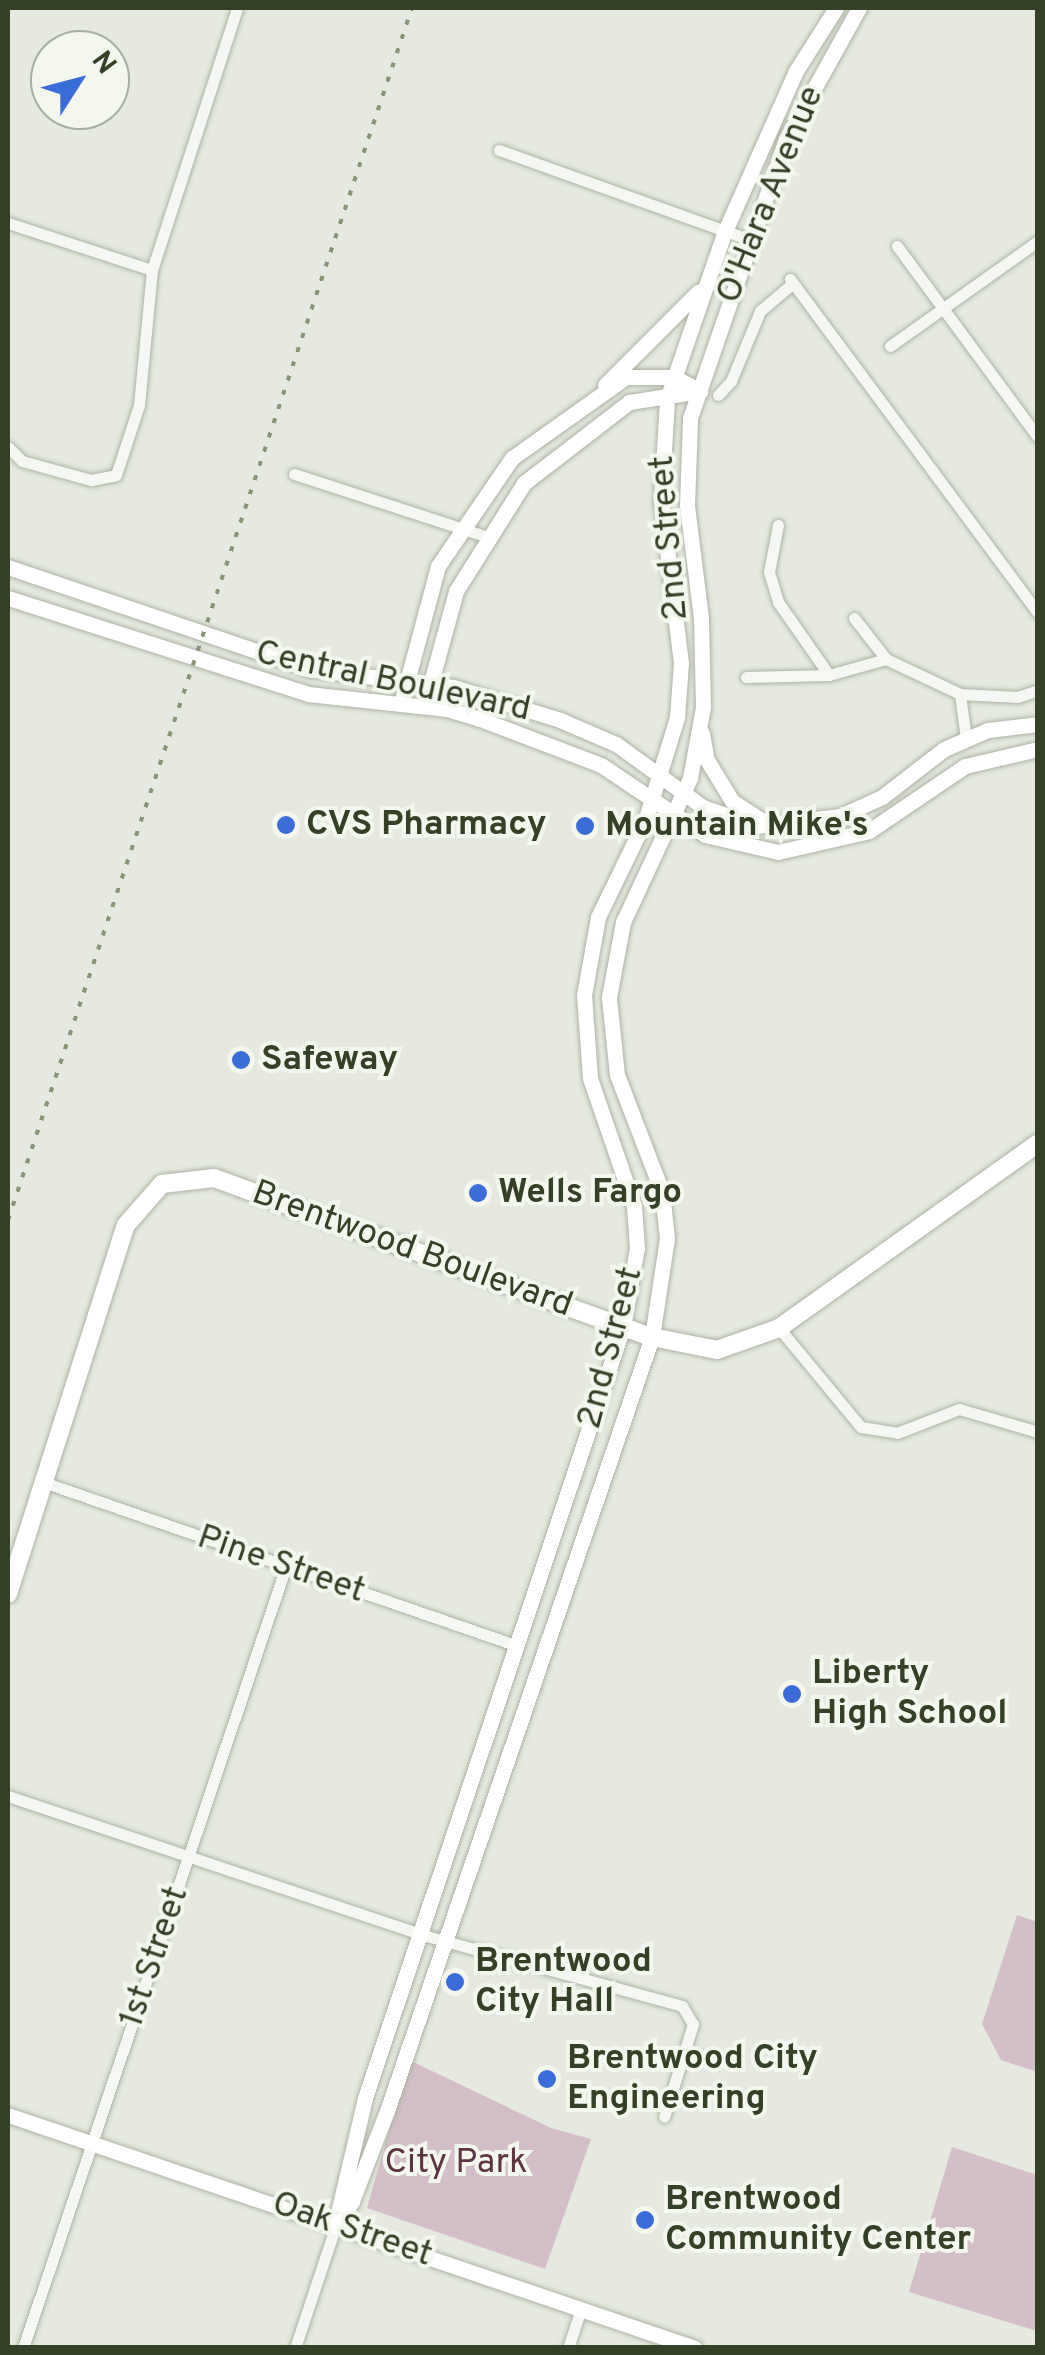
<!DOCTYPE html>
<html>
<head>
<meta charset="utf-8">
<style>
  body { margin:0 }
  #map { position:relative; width:1045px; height:2355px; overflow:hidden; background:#e5e9df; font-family:Overpass,sans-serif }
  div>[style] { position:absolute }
  .green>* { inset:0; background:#d4bfc8 }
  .roads { filter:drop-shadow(0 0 2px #adb3a4) drop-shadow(0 0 2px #adb3a4) }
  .street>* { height:11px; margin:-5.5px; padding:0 5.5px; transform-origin:5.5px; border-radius:5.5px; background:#f5f7f2 }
  .secondary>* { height:15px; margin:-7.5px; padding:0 7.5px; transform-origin:7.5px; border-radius:7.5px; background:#fff }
  .primary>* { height:18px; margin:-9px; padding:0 9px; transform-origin:9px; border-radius:9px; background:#fff }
  .rail>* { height:4px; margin-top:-2px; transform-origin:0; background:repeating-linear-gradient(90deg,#879477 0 5px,transparent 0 15px) }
  .dots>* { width:28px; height:28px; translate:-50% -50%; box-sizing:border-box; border:5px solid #f3f7ee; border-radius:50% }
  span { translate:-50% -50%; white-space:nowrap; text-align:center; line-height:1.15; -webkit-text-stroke:8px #f3f7ee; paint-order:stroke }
  .street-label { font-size:35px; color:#354126 }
  .poi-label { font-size:35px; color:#354126; font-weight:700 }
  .left { translate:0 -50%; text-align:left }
  .park-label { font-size:35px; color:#5e3342 }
  .frame { position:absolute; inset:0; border:10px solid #354126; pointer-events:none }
  .north { position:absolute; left:30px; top:30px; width:100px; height:100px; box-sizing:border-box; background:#f3f7ee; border:2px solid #a7ae9e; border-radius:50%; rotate:54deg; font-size:28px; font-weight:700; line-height:40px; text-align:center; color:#354126 }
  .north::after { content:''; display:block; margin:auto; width:35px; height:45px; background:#3a6dd7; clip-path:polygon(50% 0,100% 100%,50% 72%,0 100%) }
</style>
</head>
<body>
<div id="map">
  <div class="green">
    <div style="clip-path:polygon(1017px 1915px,1037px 1922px,1037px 2072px,1001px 2060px,982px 2024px)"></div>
    <div style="clip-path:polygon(409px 2060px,551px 2128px,591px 2139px,545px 2269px,367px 2208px)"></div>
    <div style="clip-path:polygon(952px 2147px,1037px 2175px,1037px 2331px,909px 2292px)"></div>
  </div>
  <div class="roads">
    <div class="street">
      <div style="left:499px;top:150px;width:263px;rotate:19.7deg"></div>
      <div style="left:8px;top:223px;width:151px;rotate:18.1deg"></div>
      <div style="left:897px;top:246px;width:237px;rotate:53.6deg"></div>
      <div style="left:790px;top:279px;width:416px;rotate:53.4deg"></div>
      <div style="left:890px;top:346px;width:181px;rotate:-35.4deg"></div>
      <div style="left:718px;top:395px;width:19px;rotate:-47deg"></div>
      <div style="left:731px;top:381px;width:76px;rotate:-67.5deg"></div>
      <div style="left:760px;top:311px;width:43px;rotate:-40.3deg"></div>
      <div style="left:8px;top:447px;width:20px;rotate:45deg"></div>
      <div style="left:22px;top:461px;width:72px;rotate:15.4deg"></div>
      <div style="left:91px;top:480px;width:25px;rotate:-11deg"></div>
      <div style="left:116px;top:475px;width:74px;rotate:-71.8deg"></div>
      <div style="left:139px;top:405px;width:136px;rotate:-84.5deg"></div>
      <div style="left:152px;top:270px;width:275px;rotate:-72deg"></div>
      <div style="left:294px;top:474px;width:201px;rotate:18deg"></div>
      <div style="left:778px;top:525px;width:48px;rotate:100.8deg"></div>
      <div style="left:769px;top:572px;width:31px;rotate:73deg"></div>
      <div style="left:778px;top:602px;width:89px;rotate:55.1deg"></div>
      <div style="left:854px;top:618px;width:52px;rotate:52deg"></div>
      <div style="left:886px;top:659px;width:82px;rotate:25.3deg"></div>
      <div style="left:960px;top:694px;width:57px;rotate:3deg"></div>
      <div style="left:1017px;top:697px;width:22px;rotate:-18deg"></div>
      <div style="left:746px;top:677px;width:83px;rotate:-1.4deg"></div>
      <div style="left:829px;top:675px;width:59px;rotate:-15.7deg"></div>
      <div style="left:960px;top:694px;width:45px;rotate:82.4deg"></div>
      <div style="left:779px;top:1328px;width:129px;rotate:50.4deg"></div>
      <div style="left:861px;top:1427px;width:36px;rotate:9deg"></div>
      <div style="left:897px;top:1433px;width:66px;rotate:-21.2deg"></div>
      <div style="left:959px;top:1409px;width:82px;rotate:16.2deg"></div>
      <div style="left:43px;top:1482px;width:503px;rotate:19.05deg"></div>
      <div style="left:8px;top:1796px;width:438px;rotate:18.5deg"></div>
      <div style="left:423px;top:1935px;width:269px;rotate:15.3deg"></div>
      <div style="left:682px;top:2006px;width:21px;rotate:59deg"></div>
      <div style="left:693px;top:2024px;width:97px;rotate:107.3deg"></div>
      <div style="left:23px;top:2348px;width:825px;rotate:-71.41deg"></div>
      <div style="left:295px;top:2348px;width:130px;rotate:-71.6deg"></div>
      <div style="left:568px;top:2348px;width:41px;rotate:-71.6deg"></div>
    </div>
    <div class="secondary">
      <div style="left:605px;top:385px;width:132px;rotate:-45deg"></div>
      <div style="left:8px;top:567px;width:318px;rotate:18.7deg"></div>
      <div style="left:309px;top:669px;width:145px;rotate:7.1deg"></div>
      <div style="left:453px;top:687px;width:112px;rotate:17.1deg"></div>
      <div style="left:560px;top:720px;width:61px;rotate:23.2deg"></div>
      <div style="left:616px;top:744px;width:107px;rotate:35.9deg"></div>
      <div style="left:703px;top:807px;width:57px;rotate:19.4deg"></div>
      <div style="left:757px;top:826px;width:84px;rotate:-6.9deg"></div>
      <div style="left:840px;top:816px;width:46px;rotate:-24.3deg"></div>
      <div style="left:882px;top:797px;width:78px;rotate:-37.7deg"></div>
      <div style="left:944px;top:749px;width:48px;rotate:-23.4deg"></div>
      <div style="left:988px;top:730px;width:50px;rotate:-6.8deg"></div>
      <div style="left:8px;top:598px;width:315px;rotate:17.7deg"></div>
      <div style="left:308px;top:694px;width:140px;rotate:6.2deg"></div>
      <div style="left:447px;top:709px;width:34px;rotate:17deg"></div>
      <div style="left:480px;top:719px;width:129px;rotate:20.8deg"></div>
      <div style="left:601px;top:765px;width:125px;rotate:33.9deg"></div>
      <div style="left:705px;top:835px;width:75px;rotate:13.1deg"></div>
      <div style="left:778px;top:852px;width:93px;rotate:-13deg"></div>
      <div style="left:869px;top:831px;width:116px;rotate:-34.1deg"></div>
      <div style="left:965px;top:766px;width:75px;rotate:-13.1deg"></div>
      <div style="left:428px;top:693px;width:106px;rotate:-74.6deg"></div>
      <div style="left:456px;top:591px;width:128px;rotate:-57.8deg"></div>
      <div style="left:524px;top:483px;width:133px;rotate:-37.6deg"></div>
      <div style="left:629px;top:402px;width:72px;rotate:-8.8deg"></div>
      <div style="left:401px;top:704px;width:143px;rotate:-75deg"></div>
      <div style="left:438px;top:566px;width:131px;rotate:-55.6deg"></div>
      <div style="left:512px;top:458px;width:140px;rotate:-35.4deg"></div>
      <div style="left:626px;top:377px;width:48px"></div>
      <div style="left:674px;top:377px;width:30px;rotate:28deg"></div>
      <div style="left:702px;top:733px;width:27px;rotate:80deg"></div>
      <div style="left:707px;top:760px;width:48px;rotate:58.6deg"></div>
      <div style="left:732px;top:801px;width:42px;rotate:33.3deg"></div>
      <div style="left:8px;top:2115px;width:725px;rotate:18.73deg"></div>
      <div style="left:336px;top:2221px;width:126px;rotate:-76.7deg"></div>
      <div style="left:365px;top:2098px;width:813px;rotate:-71.5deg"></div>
      <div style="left:623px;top:1327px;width:80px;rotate:-80deg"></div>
      <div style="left:637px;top:1248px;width:42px;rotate:-94.1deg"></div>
      <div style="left:634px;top:1206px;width:135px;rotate:-109deg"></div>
      <div style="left:590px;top:1078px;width:83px;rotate:-94.1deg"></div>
      <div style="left:584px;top:995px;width:79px;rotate:-79.8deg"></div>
      <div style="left:598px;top:917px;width:110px;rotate:-64.1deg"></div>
      <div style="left:646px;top:818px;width:106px;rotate:-72.9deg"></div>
      <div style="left:677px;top:717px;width:54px;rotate:-85.8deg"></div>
      <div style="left:681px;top:663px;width:163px;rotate:-97deg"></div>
      <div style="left:661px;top:501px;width:102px;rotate:-86.6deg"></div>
      <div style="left:667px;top:399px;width:178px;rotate:-71deg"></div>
      <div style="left:725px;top:231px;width:175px;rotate:-66.1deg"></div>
      <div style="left:796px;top:71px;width:75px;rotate:-57.6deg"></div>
      <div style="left:336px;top:2225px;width:29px;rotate:-56deg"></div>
      <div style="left:352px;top:2201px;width:100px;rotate:-68.8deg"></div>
      <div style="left:388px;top:2108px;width:815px;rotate:-71.1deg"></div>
      <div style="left:652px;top:1337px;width:100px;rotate:-81.4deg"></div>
      <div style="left:667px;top:1238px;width:46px;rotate:-96.2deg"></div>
      <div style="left:662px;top:1192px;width:125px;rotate:-111deg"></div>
      <div style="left:617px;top:1075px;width:78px;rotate:-95.9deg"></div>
      <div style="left:609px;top:997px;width:76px;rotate:-79.4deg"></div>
      <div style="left:623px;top:922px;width:159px;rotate:-65deg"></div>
      <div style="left:690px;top:778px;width:72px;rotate:-79.6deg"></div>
      <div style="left:703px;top:707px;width:89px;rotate:-91.3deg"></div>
      <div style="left:701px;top:618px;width:113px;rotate:-97.1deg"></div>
      <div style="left:687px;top:506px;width:88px;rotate:-88deg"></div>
      <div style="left:690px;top:418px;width:295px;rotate:-71deg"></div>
      <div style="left:786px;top:139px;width:150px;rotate:-60.9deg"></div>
    </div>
    <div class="primary">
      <div style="left:8px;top:1594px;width:387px;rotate:-72.3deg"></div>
      <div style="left:126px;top:1225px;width:55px;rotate:-48.7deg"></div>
      <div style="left:162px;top:1184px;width:52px;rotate:-6.6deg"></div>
      <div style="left:214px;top:1178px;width:466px;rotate:20deg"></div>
      <div style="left:652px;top:1337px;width:66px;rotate:11.3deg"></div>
      <div style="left:717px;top:1350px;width:66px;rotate:-19.5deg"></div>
      <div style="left:779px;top:1328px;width:318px;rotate:-35.5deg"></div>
    </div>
  </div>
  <div class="rail">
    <div style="left:8px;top:1220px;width:1278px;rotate:-71.57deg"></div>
  </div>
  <div class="dots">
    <div style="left:286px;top:825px;background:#3a6dd7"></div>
    <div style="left:585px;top:826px;background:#3a6dd7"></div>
    <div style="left:241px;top:1060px;background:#3a6dd7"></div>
    <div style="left:478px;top:1193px;background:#3a6dd7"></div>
    <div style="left:792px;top:1694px;background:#3a6dd7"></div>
    <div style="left:455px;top:1982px;background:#3a6dd7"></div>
    <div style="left:547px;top:2079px;background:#3a6dd7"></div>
    <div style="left:645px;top:2220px;background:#3a6dd7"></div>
  </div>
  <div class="street-label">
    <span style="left:771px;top:195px;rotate:-68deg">O'Hara Avenue</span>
    <span style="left:670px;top:538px;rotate:-95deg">2nd Street</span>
    <span style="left:393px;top:682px;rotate:12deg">Central Boulevard</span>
    <span style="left:412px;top:1250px;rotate:20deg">Brentwood Boulevard</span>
    <span style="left:611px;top:1348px;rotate:-75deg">2nd Street</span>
    <span style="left:281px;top:1565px;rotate:19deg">Pine Street</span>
    <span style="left:155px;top:1957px;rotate:-71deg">1st Street</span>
    <span style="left:352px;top:2230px;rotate:19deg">Oak Street</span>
  </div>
  <div class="poi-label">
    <span class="left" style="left:306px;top:825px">CVS Pharmacy</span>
    <span class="left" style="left:605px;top:826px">Mountain Mike's</span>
    <span class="left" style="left:261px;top:1060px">Safeway</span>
    <span class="left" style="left:498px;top:1193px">Wells Fargo</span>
    <span class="left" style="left:812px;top:1694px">Liberty<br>High School</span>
    <span class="left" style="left:475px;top:1982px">Brentwood<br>City Hall</span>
    <span class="left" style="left:567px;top:2079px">Brentwood City<br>Engineering</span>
    <span class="left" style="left:665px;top:2220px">Brentwood<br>Community Center</span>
  </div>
  <div class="park-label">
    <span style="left:456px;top:2163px">City Park</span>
  </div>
  <div class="frame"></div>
  <div class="north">N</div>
</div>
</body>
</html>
